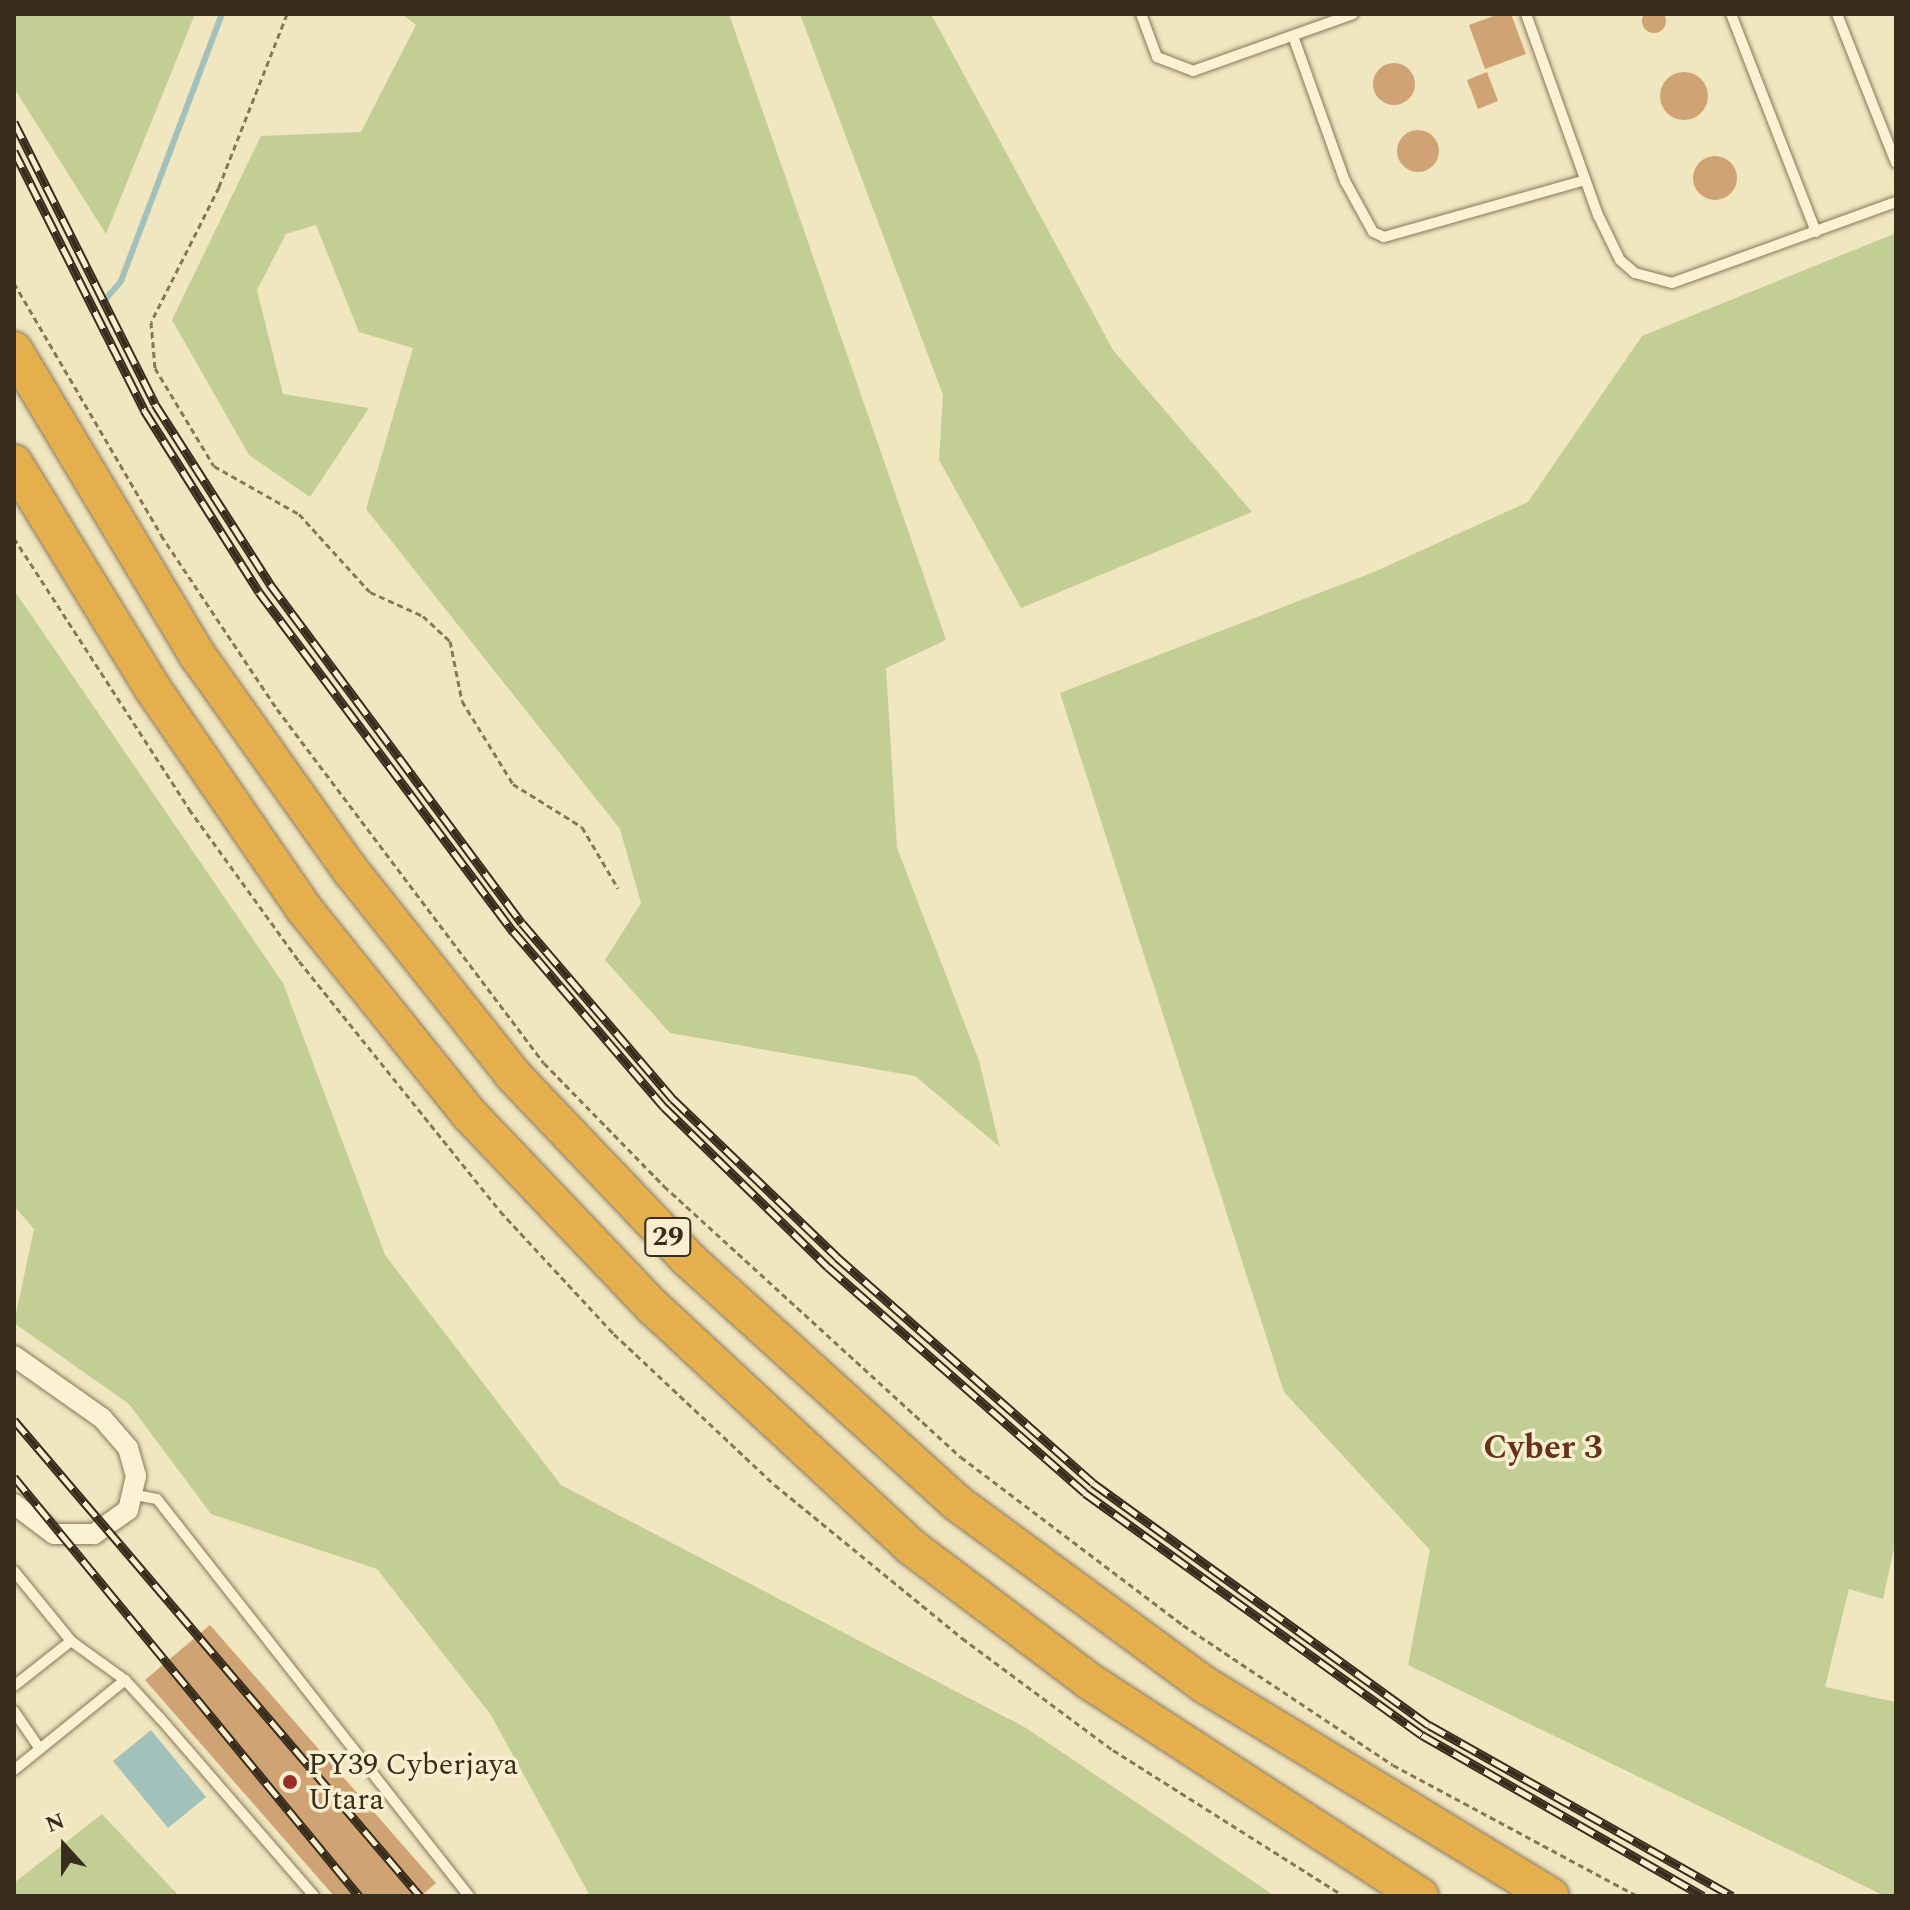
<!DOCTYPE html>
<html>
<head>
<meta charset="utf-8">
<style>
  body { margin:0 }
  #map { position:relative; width:1910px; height:1910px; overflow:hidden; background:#f0e6c0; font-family:Spectral,serif }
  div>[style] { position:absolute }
  .green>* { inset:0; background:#c2ce93 }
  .water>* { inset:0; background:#a3c1bb }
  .stream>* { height:6px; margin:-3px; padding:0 3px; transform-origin:3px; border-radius:3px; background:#a3c1bb }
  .building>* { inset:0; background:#d0a374 }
  .round { border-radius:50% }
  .path>* { height:3px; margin-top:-1.5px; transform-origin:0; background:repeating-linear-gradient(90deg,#897657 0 6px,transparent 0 10px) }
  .roads { filter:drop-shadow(0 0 2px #897657) drop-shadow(0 0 2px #897657) }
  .lane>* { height:10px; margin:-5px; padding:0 5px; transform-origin:5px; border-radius:5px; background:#faf2d3 }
  .street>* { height:20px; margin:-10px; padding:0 10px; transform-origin:10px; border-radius:10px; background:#faf2d3 }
  .highway>* { height:36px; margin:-18px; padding:0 18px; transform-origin:18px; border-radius:18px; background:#e4af4c }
  .rail>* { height:9px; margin-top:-4.5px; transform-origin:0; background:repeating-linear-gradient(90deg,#f7efcf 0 18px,#382c1c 0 36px); box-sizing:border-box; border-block:2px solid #382c1c }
  .dots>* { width:22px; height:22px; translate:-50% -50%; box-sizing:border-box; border:4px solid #f7efcf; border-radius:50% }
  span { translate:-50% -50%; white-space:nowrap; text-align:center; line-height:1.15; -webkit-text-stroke:7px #f7efcf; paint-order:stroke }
  .shield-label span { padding:2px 6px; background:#f7efcf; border:2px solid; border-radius:6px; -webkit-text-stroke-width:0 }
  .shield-label { font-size:28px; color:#382c1c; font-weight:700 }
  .poi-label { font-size:30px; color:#382c1c }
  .left { translate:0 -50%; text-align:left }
  .quarter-label { font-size:34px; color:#67311a; font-weight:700 }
  .frame { position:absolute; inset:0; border:16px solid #382c1c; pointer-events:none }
  .north { position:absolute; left:24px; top:1806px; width:80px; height:80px; -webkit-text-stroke:6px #f7efcf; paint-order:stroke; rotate:339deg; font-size:22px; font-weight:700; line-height:32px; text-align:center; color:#382c1c }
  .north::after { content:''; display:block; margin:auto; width:28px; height:36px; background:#382c1c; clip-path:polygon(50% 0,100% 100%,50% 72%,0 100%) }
</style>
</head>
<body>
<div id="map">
  <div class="green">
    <div style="clip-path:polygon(14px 14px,195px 14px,106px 234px,14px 88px)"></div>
    <div style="clip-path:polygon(402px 14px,729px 14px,946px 640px,886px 668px,897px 848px,979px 1061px,1000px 1147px,915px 1076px,670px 1033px,605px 960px,641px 903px,620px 829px,366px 509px,413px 348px,359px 332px,316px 225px,286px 234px,257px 290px,283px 394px,369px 408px,310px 497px,249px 455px,172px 320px,261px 136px,361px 132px,416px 25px)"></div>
    <div style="clip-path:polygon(800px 14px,931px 14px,1113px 350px,1252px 512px,1021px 608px,939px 460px,943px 395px)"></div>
    <div style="clip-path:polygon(1896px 233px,1896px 1539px,1883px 1599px,1849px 1589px,1825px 1687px,1896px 1702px,1896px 1896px,1885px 1896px,1408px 1665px,1430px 1550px,1284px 1392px,1060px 693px,1374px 572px,1528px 502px,1642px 336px)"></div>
    <div style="clip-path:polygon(14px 590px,283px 983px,385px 1255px,561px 1485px,1026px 1728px,1275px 1896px,590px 1896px,491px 1715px,377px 1569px,211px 1514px,129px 1404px,14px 1323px,34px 1229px,14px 1206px)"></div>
    <div style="clip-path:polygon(102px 1814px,179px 1896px,14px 1896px,14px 1883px)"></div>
  </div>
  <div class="water">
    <div style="clip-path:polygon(151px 1730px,206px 1797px,168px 1828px,113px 1761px)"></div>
  </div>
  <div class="stream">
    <div style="left:103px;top:302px;width:28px;rotate:-49deg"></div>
    <div style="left:121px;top:281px;width:285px;rotate:-69.3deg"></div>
  </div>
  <div class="building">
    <div class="round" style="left:1642px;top:9px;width:24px;height:24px"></div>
    <div style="clip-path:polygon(1499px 14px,1511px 14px,1526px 54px,1485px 69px,1469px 25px)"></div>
    <div class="round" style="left:1373px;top:63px;width:42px;height:42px"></div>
    <div class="round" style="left:1660px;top:72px;width:48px;height:48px"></div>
    <div style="clip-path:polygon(1487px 72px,1498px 101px,1478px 109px,1467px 80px)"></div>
    <div class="round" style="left:1397px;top:130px;width:42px;height:42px"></div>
    <div class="round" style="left:1693px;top:156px;width:44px;height:44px"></div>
    <div style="clip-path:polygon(210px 1625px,436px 1883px,421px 1896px,334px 1896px,145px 1680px)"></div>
  </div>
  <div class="path">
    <div style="left:287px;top:14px;width:186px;rotate:111.5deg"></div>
    <div style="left:219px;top:187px;width:151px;rotate:116.7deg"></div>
    <div style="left:151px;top:322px;width:46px;rotate:85deg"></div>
    <div style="left:155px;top:368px;width:114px;rotate:59deg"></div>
    <div style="left:214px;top:466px;width:98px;rotate:29.5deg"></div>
    <div style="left:299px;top:514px;width:105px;rotate:47.7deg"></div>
    <div style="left:370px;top:592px;width:58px;rotate:24.4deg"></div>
    <div style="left:423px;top:616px;width:37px;rotate:43deg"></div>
    <div style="left:450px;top:641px;width:61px;rotate:78.7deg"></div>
    <div style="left:462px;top:701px;width:97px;rotate:58.4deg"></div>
    <div style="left:513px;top:784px;width:81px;rotate:31.9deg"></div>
    <div style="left:582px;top:827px;width:71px;rotate:59.5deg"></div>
    <div style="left:14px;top:283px;width:292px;rotate:59.7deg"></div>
    <div style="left:161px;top:535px;width:209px;rotate:56.3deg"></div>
    <div style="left:277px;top:709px;width:443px;rotate:53deg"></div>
    <div style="left:544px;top:1063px;width:172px;rotate:45.7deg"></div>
    <div style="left:664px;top:1186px;width:402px;rotate:42.4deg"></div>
    <div style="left:961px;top:1457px;width:278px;rotate:37.1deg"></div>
    <div style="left:1183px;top:1625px;width:252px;rotate:33.7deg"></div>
    <div style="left:1393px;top:1765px;width:277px;rotate:28.2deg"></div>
    <div style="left:14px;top:538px;width:323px;rotate:57.1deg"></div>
    <div style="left:189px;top:809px;width:188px;rotate:54.1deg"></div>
    <div style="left:299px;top:961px;width:321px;rotate:51.2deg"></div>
    <div style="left:500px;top:1211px;width:168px;rotate:47.2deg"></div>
    <div style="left:614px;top:1334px;width:221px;rotate:43.2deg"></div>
    <div style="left:775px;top:1485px;width:242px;rotate:39.3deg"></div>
    <div style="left:962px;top:1638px;width:188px;rotate:36.6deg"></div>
    <div style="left:1113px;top:1750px;width:273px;rotate:32.3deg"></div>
  </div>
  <div class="roads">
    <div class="lane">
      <div style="left:1141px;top:14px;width:46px;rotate:69.6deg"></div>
      <div style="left:1157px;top:57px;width:39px;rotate:21deg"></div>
      <div style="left:1193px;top:71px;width:170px;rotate:-19.6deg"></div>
      <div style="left:1526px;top:14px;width:214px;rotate:70.3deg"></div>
      <div style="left:1598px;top:215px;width:50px;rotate:63.9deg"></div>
      <div style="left:1620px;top:260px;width:20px;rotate:41deg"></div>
      <div style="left:1635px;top:273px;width:38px;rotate:15deg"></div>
      <div style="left:1672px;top:283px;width:238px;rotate:-19.9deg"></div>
      <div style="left:1731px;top:14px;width:234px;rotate:68.7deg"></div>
      <div style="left:1837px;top:14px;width:160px;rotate:68.4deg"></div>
      <div style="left:1293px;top:36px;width:154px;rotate:70.3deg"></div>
      <div style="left:1345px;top:181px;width:58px;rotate:61.2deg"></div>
      <div style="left:1373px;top:232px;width:12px;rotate:24deg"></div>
      <div style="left:1384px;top:237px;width:209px;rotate:-15.8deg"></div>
      <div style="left:136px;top:1495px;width:21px;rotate:11deg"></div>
      <div style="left:157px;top:1499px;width:505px;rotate:51.84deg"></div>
      <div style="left:14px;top:1571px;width:90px;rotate:50.8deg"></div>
      <div style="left:71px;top:1641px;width:67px;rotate:35.8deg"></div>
      <div style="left:125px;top:1680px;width:52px;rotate:47.4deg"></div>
      <div style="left:160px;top:1718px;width:235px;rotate:49.1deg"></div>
      <div style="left:14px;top:1686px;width:73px;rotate:-38.3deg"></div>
      <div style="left:14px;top:1711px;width:46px;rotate:55.6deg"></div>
      <div style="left:14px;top:1770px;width:143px;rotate:-39deg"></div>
    </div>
    <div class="street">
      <div style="left:14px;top:1356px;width:108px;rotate:35.2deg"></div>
      <div style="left:102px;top:1418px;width:40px;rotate:49deg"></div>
      <div style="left:128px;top:1448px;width:29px;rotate:74deg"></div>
      <div style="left:136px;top:1476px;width:35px;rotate:103deg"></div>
      <div style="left:128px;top:1510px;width:42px;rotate:144.8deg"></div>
      <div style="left:94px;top:1534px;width:40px;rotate:180deg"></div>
      <div style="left:54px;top:1534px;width:50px;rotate:-143.1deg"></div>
    </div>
    <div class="highway">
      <div style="left:14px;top:350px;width:357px;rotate:59deg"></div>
      <div style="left:198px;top:656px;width:264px;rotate:54.6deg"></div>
      <div style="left:351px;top:871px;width:260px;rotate:51.5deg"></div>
      <div style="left:513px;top:1075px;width:254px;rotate:46.4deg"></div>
      <div style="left:688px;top:1259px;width:363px;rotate:42.2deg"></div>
      <div style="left:957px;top:1503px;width:308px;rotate:36.3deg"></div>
      <div style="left:1205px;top:1685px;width:405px;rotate:31.4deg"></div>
      <div style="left:14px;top:463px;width:265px;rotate:58.4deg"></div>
      <div style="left:153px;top:689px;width:268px;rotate:55.5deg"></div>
      <div style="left:305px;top:910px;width:262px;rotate:51.2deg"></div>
      <div style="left:469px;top:1114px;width:267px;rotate:46.4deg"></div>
      <div style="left:653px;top:1307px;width:351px;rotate:42.9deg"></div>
      <div style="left:910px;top:1546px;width:224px;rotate:37deg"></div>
      <div style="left:1089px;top:1681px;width:395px;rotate:33deg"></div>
    </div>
  </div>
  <div class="rail">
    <div style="left:14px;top:122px;width:315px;rotate:63.4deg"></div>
    <div style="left:155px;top:404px;width:214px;rotate:57.4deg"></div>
    <div style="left:270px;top:584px;width:422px;rotate:53.4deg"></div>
    <div style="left:522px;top:923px;width:232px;rotate:49.4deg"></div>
    <div style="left:673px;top:1099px;width:228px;rotate:43.9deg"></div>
    <div style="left:837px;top:1257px;width:341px;rotate:41.4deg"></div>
    <div style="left:1093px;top:1483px;width:414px;rotate:35.8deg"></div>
    <div style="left:1429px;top:1725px;width:348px;rotate:29.4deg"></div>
    <div style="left:14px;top:151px;width:290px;rotate:63.3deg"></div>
    <div style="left:144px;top:410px;width:215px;rotate:57.7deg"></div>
    <div style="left:259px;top:592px;width:424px;rotate:53.2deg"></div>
    <div style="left:513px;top:931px;width:232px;rotate:49.4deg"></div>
    <div style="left:664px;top:1107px;width:229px;rotate:44.3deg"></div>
    <div style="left:828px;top:1267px;width:342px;rotate:41.3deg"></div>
    <div style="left:1085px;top:1493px;width:415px;rotate:35.7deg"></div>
    <div style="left:1422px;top:1735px;width:324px;rotate:29.8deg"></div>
    <div style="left:14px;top:1420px;width:626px;rotate:49.54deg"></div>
    <div style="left:14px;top:1477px;width:543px;rotate:50.53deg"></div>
  </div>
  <div class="dots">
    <div style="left:290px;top:1782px;background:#9b2e24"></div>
  </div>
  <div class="shield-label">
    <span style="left:668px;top:1237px">29</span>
  </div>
  <div class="poi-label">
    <span class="left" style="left:308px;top:1782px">PY39 Cyberjaya<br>Utara</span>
  </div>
  <div class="quarter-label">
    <span style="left:1543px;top:1449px">Cyber 3</span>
  </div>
  <div class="frame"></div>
  <div class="north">N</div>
</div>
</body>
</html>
